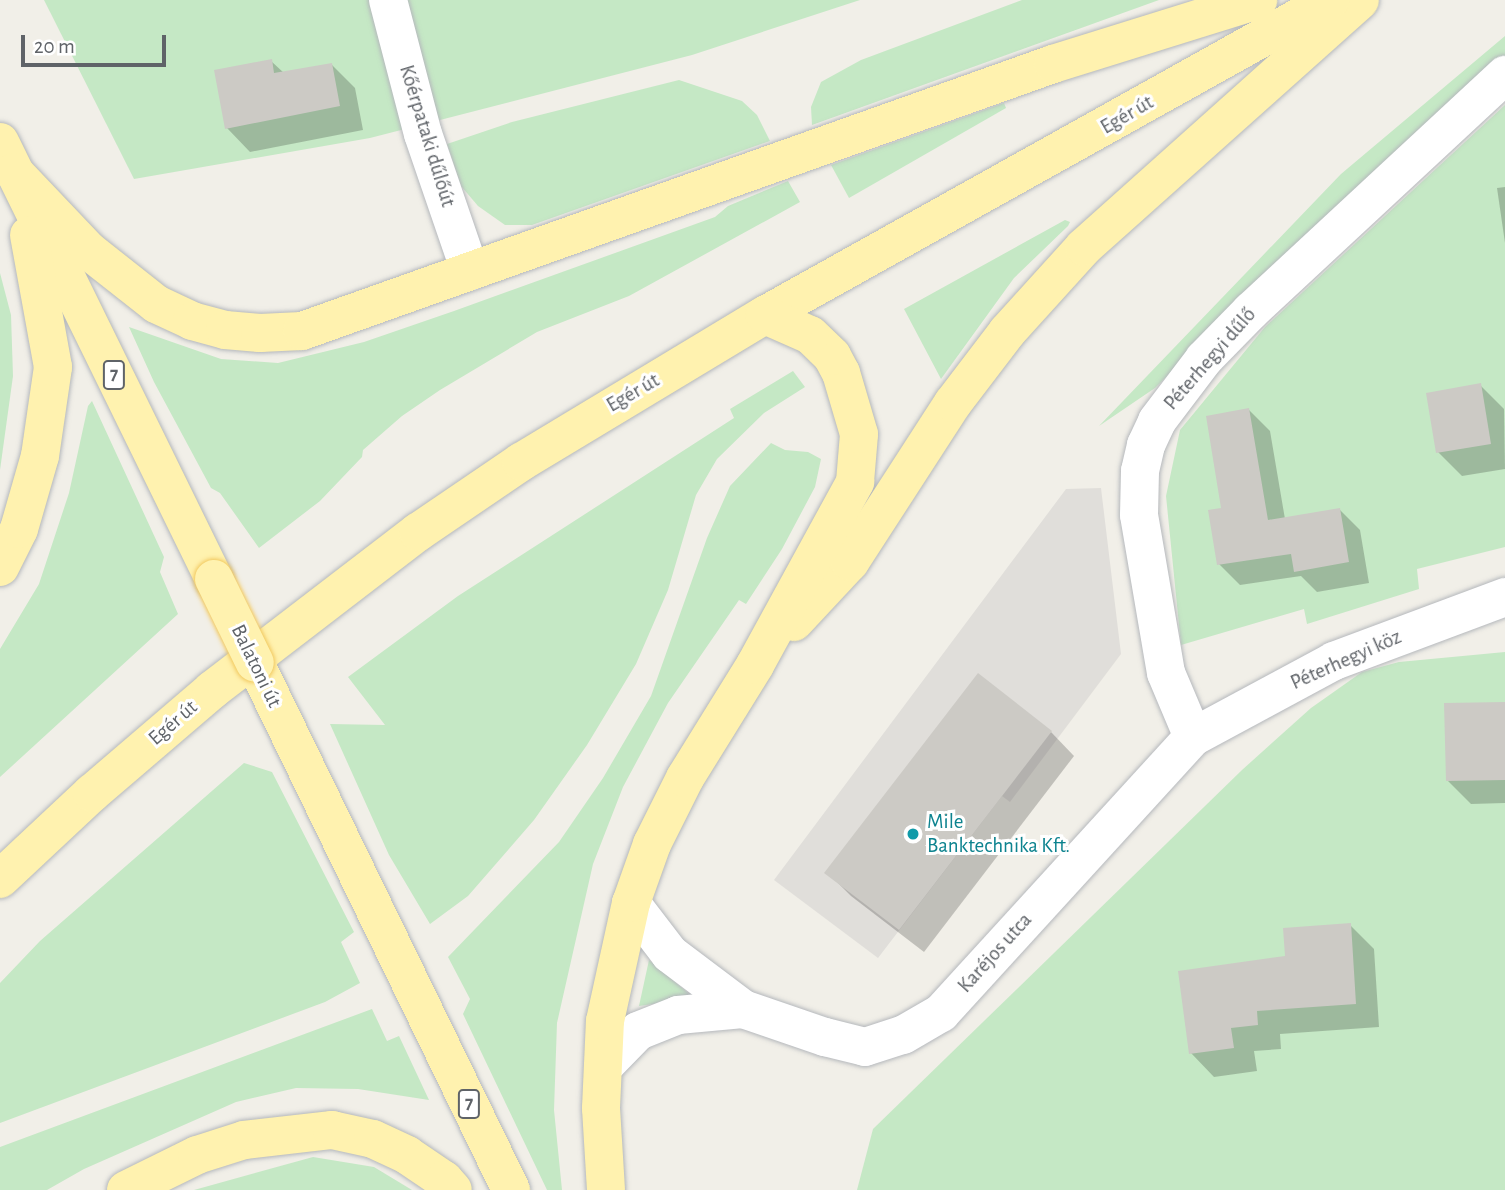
<!DOCTYPE html>
<html>
<head>
<meta charset="utf-8">
<style>
  body { margin:0 }
  #map { position:relative; width:1505px; height:1190px; overflow:hidden; background:#f1efe8; font-family:"Alegreya Sans",sans-serif }
  div>[style] { position:absolute }
  .industrial>* { inset:0; background:#e0deda }
  .green>* { inset:0; background:#c5e8c5 }
  .shadow>* { inset:0; background:#0003 }
  .building>* { inset:0; background:#cccac5 }
  .roads { filter:drop-shadow(0 0 2px #b5b8bc) drop-shadow(0 0 2px #b5b8bc) }
  .minor>* { height:38px; margin:-19px; padding:0 19px; transform-origin:19px; border-radius:19px; background:#fff }
  .major>* { height:38px; margin:-19px; padding:0 19px; transform-origin:19px; border-radius:19px; background:#fff2af }
  .bridges { filter:drop-shadow(0 0 2px #f2c960) drop-shadow(0 0 2px #f2c960) }
  .major-bridge>* { height:38px; margin:-19px; padding:0 19px; transform-origin:19px; border-radius:19px; background:#fff2af }
  .dots>* { width:19px; height:19px; translate:-50% -50%; box-sizing:border-box; border:4px solid #fff; border-radius:50% }
  span { translate:-50% -50%; white-space:nowrap; text-align:center; line-height:1.15; -webkit-text-stroke:6px #fff; paint-order:stroke }
  .shield-label span { padding:2px 5px; background:#fff; border:2px solid; border-radius:5px; -webkit-text-stroke-width:0 }
  .shield-label { font-size:19px; color:#5f6368; font-weight:700 }
  .street-label { font-size:21px; color:#5f6368 }
  .culture-label { font-size:21px; color:#0d838f }
  .left { translate:0 -50%; text-align:left }
  .scale { position:absolute; left:21px; top:35px; width:145px; height:32px; box-sizing:border-box; border:4px solid #5f6368; border-top:0; padding-left:9px; font-size:21px; line-height:24px; white-space:nowrap; color:#5f6368; -webkit-text-stroke:5px #fff; paint-order:stroke }
</style>
</head>
<body>
<div id="map">
  <div class="industrial">
    <div style="clip-path:polygon(1101px 488px,1121px 654px,1010px 802px,1002px 796px,878px 958px,774px 880px,1066px 489px)"></div>
  </div>
  <div class="green">
    <div style="clip-path:polygon(44px 0,860px 0,692px 55px,370px 138px,134px 179px)"></div>
    <div style="clip-path:polygon(1022px 0,1159px 0,812px 125px,811px 107px,821px 82px,861px 60px)"></div>
    <div style="clip-path:polygon(1505px 36px,1505px 56px,1475px 85px,1253px 291px,1155px 388px,1099px 426px,1341px 174px)"></div>
    <div style="clip-path:polygon(679px 80px,742px 101px,757px 115px,770px 141px,532px 225px,505px 225px,478px 206px,461px 186px,447px 144px,512px 122px)"></div>
    <div style="clip-path:polygon(1004px 103px,1006px 108px,849px 198px,831px 165px)"></div>
    <div style="clip-path:polygon(1505px 105px,1505px 547px,1417px 569px,1419px 589px,1307px 624px,1304px 609px,1181px 645px,1166px 496px,1180px 430px,1265px 327px)"></div>
    <div style="clip-path:polygon(788px 181px,800px 202px,629px 296px,537px 332px,440px 390px,402px 416px,363px 450px,362px 457px,320px 501px,259px 548px,220px 493px,211px 488px,154px 382px,129px 327px,221px 359px,278px 363px,364px 342px,454px 311px,715px 217px,728px 206px)"></div>
    <div style="clip-path:polygon(1065px 220px,1070px 222px,1068px 226px,1014px 278px,941px 379px,904px 309px)"></div>
    <div style="clip-path:polygon(0 273px,11px 315px,13px 376px,0 470px)"></div>
    <div style="clip-path:polygon(793px 371px,805px 387px,764px 413px,717px 459px,696px 495px,668px 590px,636px 664px,587px 745px,534px 820px,468px 896px,430px 924px,389px 855px,330px 724px,385px 725px,348px 677px,458px 596px,734px 418px,730px 409px)"></div>
    <div style="clip-path:polygon(92px 401px,164px 557px,160px 572px,178px 614px,0 777px,0 649px,39px 584px,69px 493px,88px 406px)"></div>
    <div style="clip-path:polygon(771px 443px,785px 450px,808px 452px,821px 459px,815px 487px,782px 549px,746px 604px,739px 600px,668px 703px,623px 787px,593px 864px,557px 1023px,554px 1110px,562px 1190px,547px 1190px,463px 1014px,470px 999px,448px 957px,559px 842px,603px 778px,651px 696px,707px 538px,730px 486px)"></div>
    <div style="clip-path:polygon(1505px 652px,1505px 1190px,857px 1190px,873px 1129px,1242px 770px,1311px 708px,1362px 672px,1399px 662px)"></div>
    <div style="clip-path:polygon(244px 763px,272px 772px,354px 932px,341px 942px,360px 983px,325px 1002px,0 1123px,0 983px,40px 941px)"></div>
    <div style="clip-path:polygon(649px 960px,694px 998px,639px 1006px)"></div>
    <div style="clip-path:polygon(372px 1009px,387px 1041px,399px 1036px,429px 1100px,358px 1089px,296px 1088px,236px 1102px,84px 1169px,47px 1190px,0 1190px,0 1147px)"></div>
    <div style="clip-path:polygon(313px 1157px,374px 1167px,412px 1190px,194px 1190px)"></div>
  </div>
  <div class="shadow">
    <div style="clip-path:polygon(271px 61px,284px 73px,331px 64px,355px 88px,363px 130px,250px 152px,227px 128px)"></div>
    <div style="clip-path:polygon(1505px 187px,1505px 243px,1497px 188px)"></div>
    <div style="clip-path:polygon(1480px 385px,1504px 409px,1505px 469px,1462px 476px,1438px 452px)"></div>
    <div style="clip-path:polygon(1249px 410px,1270px 431px,1285px 519px,1339px 509px,1360px 530px,1369px 583px,1317px 592px,1301px 576px,1240px 585px,1219px 564px,1223px 510px)"></div>
    <div style="clip-path:polygon(1505px 704px,1505px 803px,1471px 804px,1447px 780px)"></div>
    <div style="clip-path:polygon(1051px 732px,1074px 756px,924px 952px,851px 896px,827px 872px)"></div>
    <div style="clip-path:polygon(1350px 925px,1374px 949px,1379px 1027px,1280px 1034px,1281px 1049px,1254px 1051px,1257px 1071px,1214px 1077px,1191px 1053px,1287px 958px)"></div>
  </div>
  <div class="building">
    <div style="clip-path:polygon(272px 59px,274px 73px,332px 63px,340px 106px,225px 129px,214px 70px)"></div>
    <div style="clip-path:polygon(1481px 383px,1491px 444px,1436px 453px,1426px 393px)"></div>
    <div style="clip-path:polygon(1249px 408px,1268px 520px,1340px 508px,1349px 562px,1294px 572px,1291px 554px,1217px 565px,1208px 510px,1221px 508px,1206px 416px)"></div>
    <div style="clip-path:polygon(978px 673px,1052px 731px,899px 930px,824px 873px)"></div>
    <div style="clip-path:polygon(1505px 702px,1505px 780px,1446px 781px,1444px 703px)"></div>
    <div style="clip-path:polygon(1351px 923px,1356px 1004px,1257px 1011px,1258px 1025px,1231px 1028px,1234px 1048px,1189px 1054px,1178px 971px,1285px 956px,1283px 928px)"></div>
  </div>
  <div class="roads">
    <div class="minor">
      <div style="left:388px;top:0;width:138px;rotate:75.4deg"></div>
      <div style="left:423px;top:134px;width:145px;rotate:71.1deg"></div>
      <div style="left:1193px;top:737px;width:69px;rotate:-112.9deg"></div>
      <div style="left:1166px;top:673px;width:160px;rotate:-99.7deg"></div>
      <div style="left:1139px;top:515px;width:44px;rotate:-88.7deg"></div>
      <div style="left:1140px;top:471px;width:27px;rotate:-77deg"></div>
      <div style="left:1146px;top:445px;width:26px;rotate:-65deg"></div>
      <div style="left:1157px;top:421px;width:78px;rotate:-52.8deg"></div>
      <div style="left:1204px;top:359px;width:67px;rotate:-45.6deg"></div>
      <div style="left:1251px;top:311px;width:347px;rotate:-42.9deg"></div>
      <div style="left:631px;top:903px;width:64px;rotate:52.6deg"></div>
      <div style="left:670px;top:954px;width:91px;rotate:37deg"></div>
      <div style="left:743px;top:1009px;width:87px;rotate:18.9deg"></div>
      <div style="left:825px;top:1037px;width:41px;rotate:14deg"></div>
      <div style="left:865px;top:1047px;width:40px;rotate:-18deg"></div>
      <div style="left:903px;top:1035px;width:44px;rotate:-30.1deg"></div>
      <div style="left:941px;top:1013px;width:374px;rotate:-47.6deg"></div>
      <div style="left:1193px;top:737px;width:160px;rotate:-28.3deg"></div>
      <div style="left:1334px;top:661px;width:183px;rotate:-20.5deg"></div>
      <div style="left:603px;top:1067px;width:50px;rotate:-45.8deg"></div>
      <div style="left:638px;top:1031px;width:43px;rotate:-21.8deg"></div>
      <div style="left:678px;top:1015px;width:65px;rotate:-5.3deg"></div>
    </div>
    <div class="major">
      <div style="left:0;top:142px;width:487px;rotate:63.9deg"></div>
      <div style="left:14px;top:172px;width:109px;rotate:46.5deg"></div>
      <div style="left:89px;top:251px;width:85px;rotate:38.3deg"></div>
      <div style="left:156px;top:304px;width:40px;rotate:25deg"></div>
      <div style="left:192px;top:321px;width:34px;rotate:15deg"></div>
      <div style="left:225px;top:330px;width:35px;rotate:5deg"></div>
      <div style="left:260px;top:333px;width:42px;rotate:-2.7deg"></div>
      <div style="left:302px;top:331px;width:797px;rotate:-19.57deg"></div>
      <div style="left:1053px;top:64px;width:215px;rotate:-17.3deg"></div>
      <div style="left:0;top:567px;width:42px;rotate:-63.4deg"></div>
      <div style="left:19px;top:529px;width:76px;rotate:-74deg"></div>
      <div style="left:40px;top:456px;width:90px;rotate:-81.7deg"></div>
      <div style="left:53px;top:367px;width:134px;rotate:-100.3deg"></div>
      <div style="left:794px;top:622px;width:82px;rotate:-47deg"></div>
      <div style="left:850px;top:562px;width:189px;rotate:-57.1deg"></div>
      <div style="left:953px;top:403px;width:89px;rotate:-52.7deg"></div>
      <div style="left:1007px;top:332px;width:115px;rotate:-47.8deg"></div>
      <div style="left:1084px;top:247px;width:370px;rotate:-41.8deg"></div>
      <div style="left:255px;top:663px;width:586px;rotate:64.09deg"></div>
      <div style="left:0;top:879px;width:126px;rotate:-43.1deg"></div>
      <div style="left:92px;top:793px;width:158px;rotate:-40.6deg"></div>
      <div style="left:212px;top:690px;width:260px;rotate:-37.5deg"></div>
      <div style="left:418px;top:532px;width:125px;rotate:-34.2deg"></div>
      <div style="left:521px;top:462px;width:285px;rotate:-31.1deg"></div>
      <div style="left:765px;top:315px;width:647px;rotate:-29.14deg"></div>
      <div style="left:126px;top:1190px;width:79px;rotate:-26.2deg"></div>
      <div style="left:197px;top:1155px;width:49px;rotate:-17.7deg"></div>
      <div style="left:244px;top:1140px;width:89px;rotate:-6.5deg"></div>
      <div style="left:332px;top:1130px;width:42px;rotate:12.4deg"></div>
      <div style="left:373px;top:1139px;width:38px;rotate:25deg"></div>
      <div style="left:407px;top:1155px;width:45px;rotate:34deg"></div>
      <div style="left:444px;top:1180px;width:13px;rotate:48deg"></div>
      <div style="left:606px;top:1190px;width:82px;rotate:-93.5deg"></div>
      <div style="left:601px;top:1108px;width:87px;rotate:-87.4deg"></div>
      <div style="left:605px;top:1021px;width:121px;rotate:-77.6deg"></div>
      <div style="left:631px;top:903px;width:63px;rotate:-70.4deg"></div>
      <div style="left:652px;top:844px;width:74px;rotate:-63.4deg"></div>
      <div style="left:685px;top:778px;width:133px;rotate:-58.2deg"></div>
      <div style="left:755px;top:665px;width:209px;rotate:-61.3deg"></div>
      <div style="left:855px;top:482px;width:48px;rotate:-85.2deg"></div>
      <div style="left:859px;top:434px;width:64px;rotate:-106.4deg"></div>
      <div style="left:841px;top:373px;width:19px;rotate:-118deg"></div>
      <div style="left:832px;top:356px;width:30px;rotate:-136deg"></div>
      <div style="left:810px;top:335px;width:49px;rotate:-156deg"></div>
    </div>
  </div>
  <div class="bridges">
    <div class="major-bridge">
      <div style="left:214px;top:579px;width:93px;rotate:64deg"></div>
    </div>
  </div>
  <div class="dots">
    <div style="left:913px;top:834px;background:#0f9aa8"></div>
  </div>
  <div class="shield-label">
    <span style="left:114px;top:375px">7</span>
    <span style="left:469px;top:1104px">7</span>
  </div>
  <div class="street-label">
    <span style="left:1127px;top:115px;rotate:-30deg">Egér út</span>
    <span style="left:427px;top:136px;rotate:73deg">Kőérpataki dűlőút</span>
    <span style="left:1210px;top:359px;rotate:-49deg">Péterhegyi dűlő</span>
    <span style="left:633px;top:393px;rotate:-30deg">Egér út</span>
    <span style="left:1346px;top:660px;rotate:-24deg">Péterhegyi köz</span>
    <span style="left:256px;top:666px;rotate:64deg">Balatoni út</span>
    <span style="left:173px;top:723px;rotate:-41deg">Egér út</span>
    <span style="left:995px;top:953px;rotate:-48deg">Karéjos utca</span>
  </div>
  <div class="culture-label">
    <span class="left" style="left:927px;top:834px">Mile<br>Banktechnika Kft.</span>
  </div>
  <div class="scale">20 m</div>
</div>
</body>
</html>
